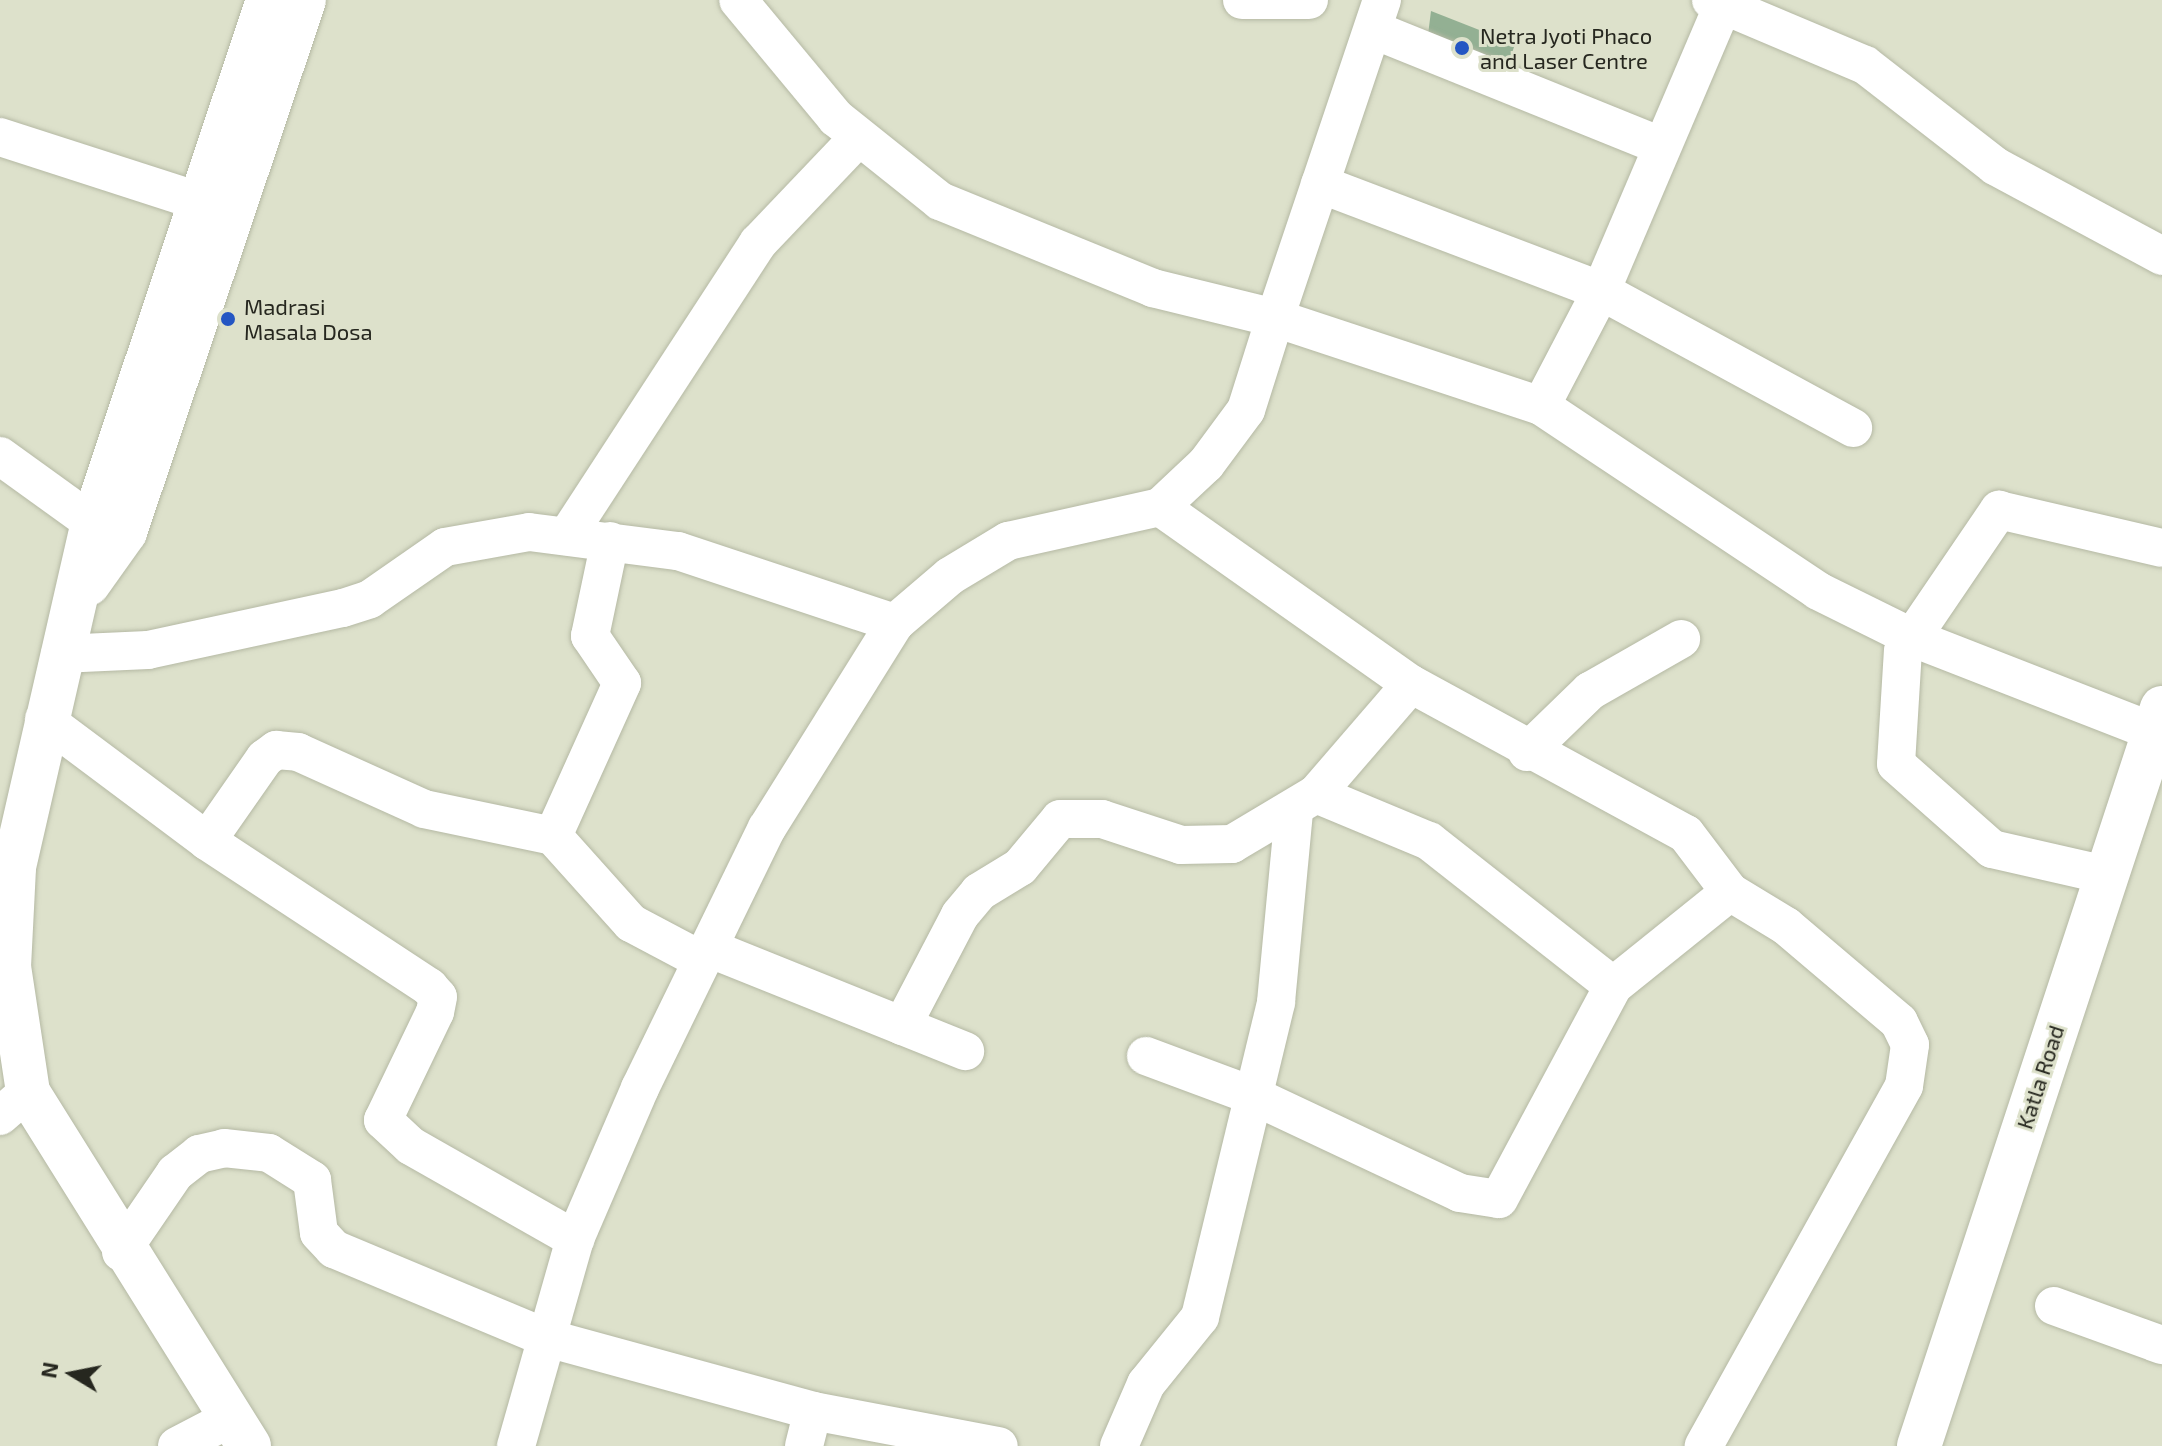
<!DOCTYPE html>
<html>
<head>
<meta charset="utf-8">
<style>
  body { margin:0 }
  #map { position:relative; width:2162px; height:1446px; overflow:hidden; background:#dde1cb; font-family:"Exo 2",sans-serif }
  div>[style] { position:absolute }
  .building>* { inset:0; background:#93b093 }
  .roads { filter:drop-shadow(0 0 2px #b5b9a4) drop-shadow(0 0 2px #b5b9a4) }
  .street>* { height:38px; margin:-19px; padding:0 19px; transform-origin:19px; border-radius:19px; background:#fff }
  .secondary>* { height:44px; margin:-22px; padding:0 22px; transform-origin:22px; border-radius:22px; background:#fff }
  .dots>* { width:22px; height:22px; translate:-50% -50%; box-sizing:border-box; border:4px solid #dde1cb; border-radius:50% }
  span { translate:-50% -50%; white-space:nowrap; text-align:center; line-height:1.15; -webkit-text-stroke:6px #dde1cb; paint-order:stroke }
  .poi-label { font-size:22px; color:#26271f }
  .left { translate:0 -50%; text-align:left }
  .street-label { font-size:22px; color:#26271f }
  .north { position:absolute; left:32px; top:1334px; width:80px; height:80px; -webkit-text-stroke:6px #dde1cb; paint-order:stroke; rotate:280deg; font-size:22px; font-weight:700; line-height:32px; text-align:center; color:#26271f }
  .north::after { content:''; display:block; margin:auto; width:28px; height:36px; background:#26271f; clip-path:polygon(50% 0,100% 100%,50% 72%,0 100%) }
</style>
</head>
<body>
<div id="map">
  <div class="building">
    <div style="clip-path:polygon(1431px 11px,1515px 44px,1505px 74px,1427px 43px)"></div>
  </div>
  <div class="roads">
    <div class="street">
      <div style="left:1242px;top:0;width:67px"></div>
      <div style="left:1382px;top:0;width:336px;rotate:108.6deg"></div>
      <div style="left:1275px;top:318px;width:280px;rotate:18.3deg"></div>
      <div style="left:1541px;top:406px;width:333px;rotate:33.7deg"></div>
      <div style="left:1818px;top:591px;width:106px;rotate:26.3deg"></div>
      <div style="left:1913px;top:638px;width:267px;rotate:21.3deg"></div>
      <div style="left:1711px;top:0;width:167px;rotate:22.9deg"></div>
      <div style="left:1865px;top:65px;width:165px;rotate:37.8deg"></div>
      <div style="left:1995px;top:166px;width:190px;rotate:28.3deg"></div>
      <div style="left:1374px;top:30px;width:306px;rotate:22deg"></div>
      <div style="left:0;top:137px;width:211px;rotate:17.9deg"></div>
      <div style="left:1320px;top:184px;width:301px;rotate:20.8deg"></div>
      <div style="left:1601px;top:291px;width:287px;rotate:28.5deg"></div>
      <div style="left:1541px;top:406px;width:130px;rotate:-62.4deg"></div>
      <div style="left:1601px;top:291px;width:316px;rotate:-66.9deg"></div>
      <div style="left:0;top:456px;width:115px;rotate:35.8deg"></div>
      <div style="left:1160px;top:507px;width:307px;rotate:35.2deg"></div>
      <div style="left:1411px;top:684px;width:313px;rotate:28.6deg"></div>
      <div style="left:1686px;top:834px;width:73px;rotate:52.8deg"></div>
      <div style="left:1730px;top:892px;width:66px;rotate:31.3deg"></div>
      <div style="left:1786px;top:926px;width:148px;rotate:40.3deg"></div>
      <div style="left:1899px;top:1022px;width:25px;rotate:64deg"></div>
      <div style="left:1910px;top:1045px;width:41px;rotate:98.3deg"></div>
      <div style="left:1904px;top:1086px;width:412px;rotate:119.1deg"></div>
      <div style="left:567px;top:536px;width:350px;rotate:-56.9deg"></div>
      <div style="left:758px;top:243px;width:145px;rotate:-46.4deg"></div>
      <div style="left:60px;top:654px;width:88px;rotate:-2.6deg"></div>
      <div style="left:148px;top:650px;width:199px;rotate:-12.2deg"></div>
      <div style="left:343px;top:608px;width:28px;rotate:-18deg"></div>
      <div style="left:370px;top:599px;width:91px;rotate:-34.7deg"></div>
      <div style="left:445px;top:547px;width:85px;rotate:-10.1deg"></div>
      <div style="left:529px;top:532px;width:150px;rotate:7.3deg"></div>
      <div style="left:678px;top:551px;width:229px;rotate:18.4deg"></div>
      <div style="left:44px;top:719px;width:204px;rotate:36.8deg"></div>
      <div style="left:207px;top:841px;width:266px;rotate:33.3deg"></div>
      <div style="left:429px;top:987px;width:13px;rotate:48deg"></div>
      <div style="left:438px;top:997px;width:15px;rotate:101deg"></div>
      <div style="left:435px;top:1012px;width:120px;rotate:115.7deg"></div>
      <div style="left:383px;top:1120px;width:38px;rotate:43deg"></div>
      <div style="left:411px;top:1146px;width:189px;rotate:29.6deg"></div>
      <div style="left:1527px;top:752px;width:88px;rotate:-44.1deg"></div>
      <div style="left:1590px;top:691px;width:105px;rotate:-29.7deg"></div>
      <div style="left:1316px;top:794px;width:122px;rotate:22.6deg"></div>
      <div style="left:1429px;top:841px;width:234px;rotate:38.2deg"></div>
      <div style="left:553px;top:836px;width:168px;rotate:-65.7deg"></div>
      <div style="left:622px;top:683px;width:57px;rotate:-124.2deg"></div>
      <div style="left:590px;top:636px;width:97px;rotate:-78.1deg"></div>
      <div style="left:207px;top:841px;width:101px;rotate:-55.1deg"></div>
      <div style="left:265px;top:758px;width:14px;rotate:-36deg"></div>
      <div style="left:276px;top:750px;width:22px;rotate:5deg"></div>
      <div style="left:298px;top:752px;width:138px;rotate:24.3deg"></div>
      <div style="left:424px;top:809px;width:132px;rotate:11.8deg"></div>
      <div style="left:553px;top:836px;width:117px;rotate:48.1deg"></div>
      <div style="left:631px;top:923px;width:79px;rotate:27.9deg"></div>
      <div style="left:2106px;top:875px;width:117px;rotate:-167.2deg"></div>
      <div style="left:1992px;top:849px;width:128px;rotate:-138.5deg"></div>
      <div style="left:1896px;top:764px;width:113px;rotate:-86.5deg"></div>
      <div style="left:1903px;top:651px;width:171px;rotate:-55.8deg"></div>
      <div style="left:1999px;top:510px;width:167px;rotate:13.1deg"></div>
      <div style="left:711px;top:949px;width:274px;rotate:21.9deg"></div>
      <div style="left:902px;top:1026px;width:125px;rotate:-62.4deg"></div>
      <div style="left:960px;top:915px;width:30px;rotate:-50deg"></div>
      <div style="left:979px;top:892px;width:48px;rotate:-31.4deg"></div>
      <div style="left:1020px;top:867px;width:62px;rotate:-50.2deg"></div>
      <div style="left:1060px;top:819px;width:42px"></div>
      <div style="left:1102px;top:819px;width:83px;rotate:18.2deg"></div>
      <div style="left:1181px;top:845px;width:51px;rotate:-1.1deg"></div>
      <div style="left:1232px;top:844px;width:98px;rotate:-30.8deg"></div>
      <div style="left:1316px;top:794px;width:145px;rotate:-49.2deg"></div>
      <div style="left:1146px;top:1056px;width:117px;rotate:20.4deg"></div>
      <div style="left:1256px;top:1097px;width:225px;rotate:25.2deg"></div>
      <div style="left:1460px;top:1193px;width:39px;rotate:9deg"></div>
      <div style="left:1499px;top:1199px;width:242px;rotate:-61.8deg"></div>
      <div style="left:1613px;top:986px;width:150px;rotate:-38.8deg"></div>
      <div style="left:0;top:1116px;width:37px;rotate:-41deg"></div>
      <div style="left:121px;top:1252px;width:96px;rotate:-55.6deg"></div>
      <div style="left:175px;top:1173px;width:31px;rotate:-38deg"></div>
      <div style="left:199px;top:1154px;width:26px;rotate:-13deg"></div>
      <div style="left:224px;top:1148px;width:45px;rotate:6.3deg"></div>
      <div style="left:269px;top:1153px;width:51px;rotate:32.1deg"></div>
      <div style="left:312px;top:1180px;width:53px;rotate:82.5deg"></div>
      <div style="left:319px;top:1233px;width:22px;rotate:47deg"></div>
      <div style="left:334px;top:1249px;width:231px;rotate:22.7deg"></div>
      <div style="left:547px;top:1338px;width:276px;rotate:15.3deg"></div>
      <div style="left:813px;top:1411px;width:189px;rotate:10.7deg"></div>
      <div style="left:2054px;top:1306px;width:115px;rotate:19.9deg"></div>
      <div style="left:177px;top:1446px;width:61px;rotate:-27.4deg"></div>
      <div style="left:516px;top:1446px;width:215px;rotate:-74.1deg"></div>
      <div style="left:575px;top:1239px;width:164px;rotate:-66.7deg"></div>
      <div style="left:640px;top:1088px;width:289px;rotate:-64deg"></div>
      <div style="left:767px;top:828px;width:242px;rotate:-58deg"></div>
      <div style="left:895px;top:623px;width:72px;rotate:-40.5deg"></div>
      <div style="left:950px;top:576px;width:68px;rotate:-31.1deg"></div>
      <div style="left:1008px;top:541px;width:156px;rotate:-12.6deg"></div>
      <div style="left:1160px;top:507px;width:63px;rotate:-43.1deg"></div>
      <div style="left:1206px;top:464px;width:67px;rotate:-53.5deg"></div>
      <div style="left:1246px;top:410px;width:96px;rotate:-72.5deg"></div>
      <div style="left:1275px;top:318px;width:126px;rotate:-166.2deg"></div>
      <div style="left:1153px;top:288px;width:230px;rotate:-157.8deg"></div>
      <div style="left:940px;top:201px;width:133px;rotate:-141.4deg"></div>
      <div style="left:836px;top:118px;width:153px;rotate:-129.7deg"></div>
      <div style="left:804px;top:1446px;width:36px;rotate:-76deg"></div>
      <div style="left:1119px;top:1446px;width:68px;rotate:-66.5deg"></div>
      <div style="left:1146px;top:1384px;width:86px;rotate:-51.1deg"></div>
      <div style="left:1200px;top:1317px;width:324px;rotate:-76.4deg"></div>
      <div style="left:1276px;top:1002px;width:192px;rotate:-84.6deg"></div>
    </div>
    <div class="secondary">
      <div style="left:88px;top:584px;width:64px;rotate:-54.6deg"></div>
      <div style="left:125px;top:532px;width:561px;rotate:-71.4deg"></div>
      <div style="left:249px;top:1446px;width:417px;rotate:-122deg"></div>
      <div style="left:28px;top:1092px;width:126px;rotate:-98.6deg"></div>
      <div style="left:9px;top:967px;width:100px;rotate:-87.1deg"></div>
      <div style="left:14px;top:867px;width:353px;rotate:-77.1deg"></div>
      <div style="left:93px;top:523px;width:552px;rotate:-71.5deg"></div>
      <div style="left:1919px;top:1446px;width:777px;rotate:-71.77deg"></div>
    </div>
  </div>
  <div class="dots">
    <div style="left:1462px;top:48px;background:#2456c3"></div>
    <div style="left:228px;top:319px;background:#2456c3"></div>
  </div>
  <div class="poi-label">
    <span class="left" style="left:1480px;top:48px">Netra Jyoti Phaco<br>and Laser Centre</span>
    <span class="left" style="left:244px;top:319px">Madrasi<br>Masala Dosa</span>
  </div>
  <div class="street-label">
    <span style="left:2040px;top:1077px;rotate:-72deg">Katla Road</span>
  </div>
  <div class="north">N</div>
</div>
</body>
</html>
